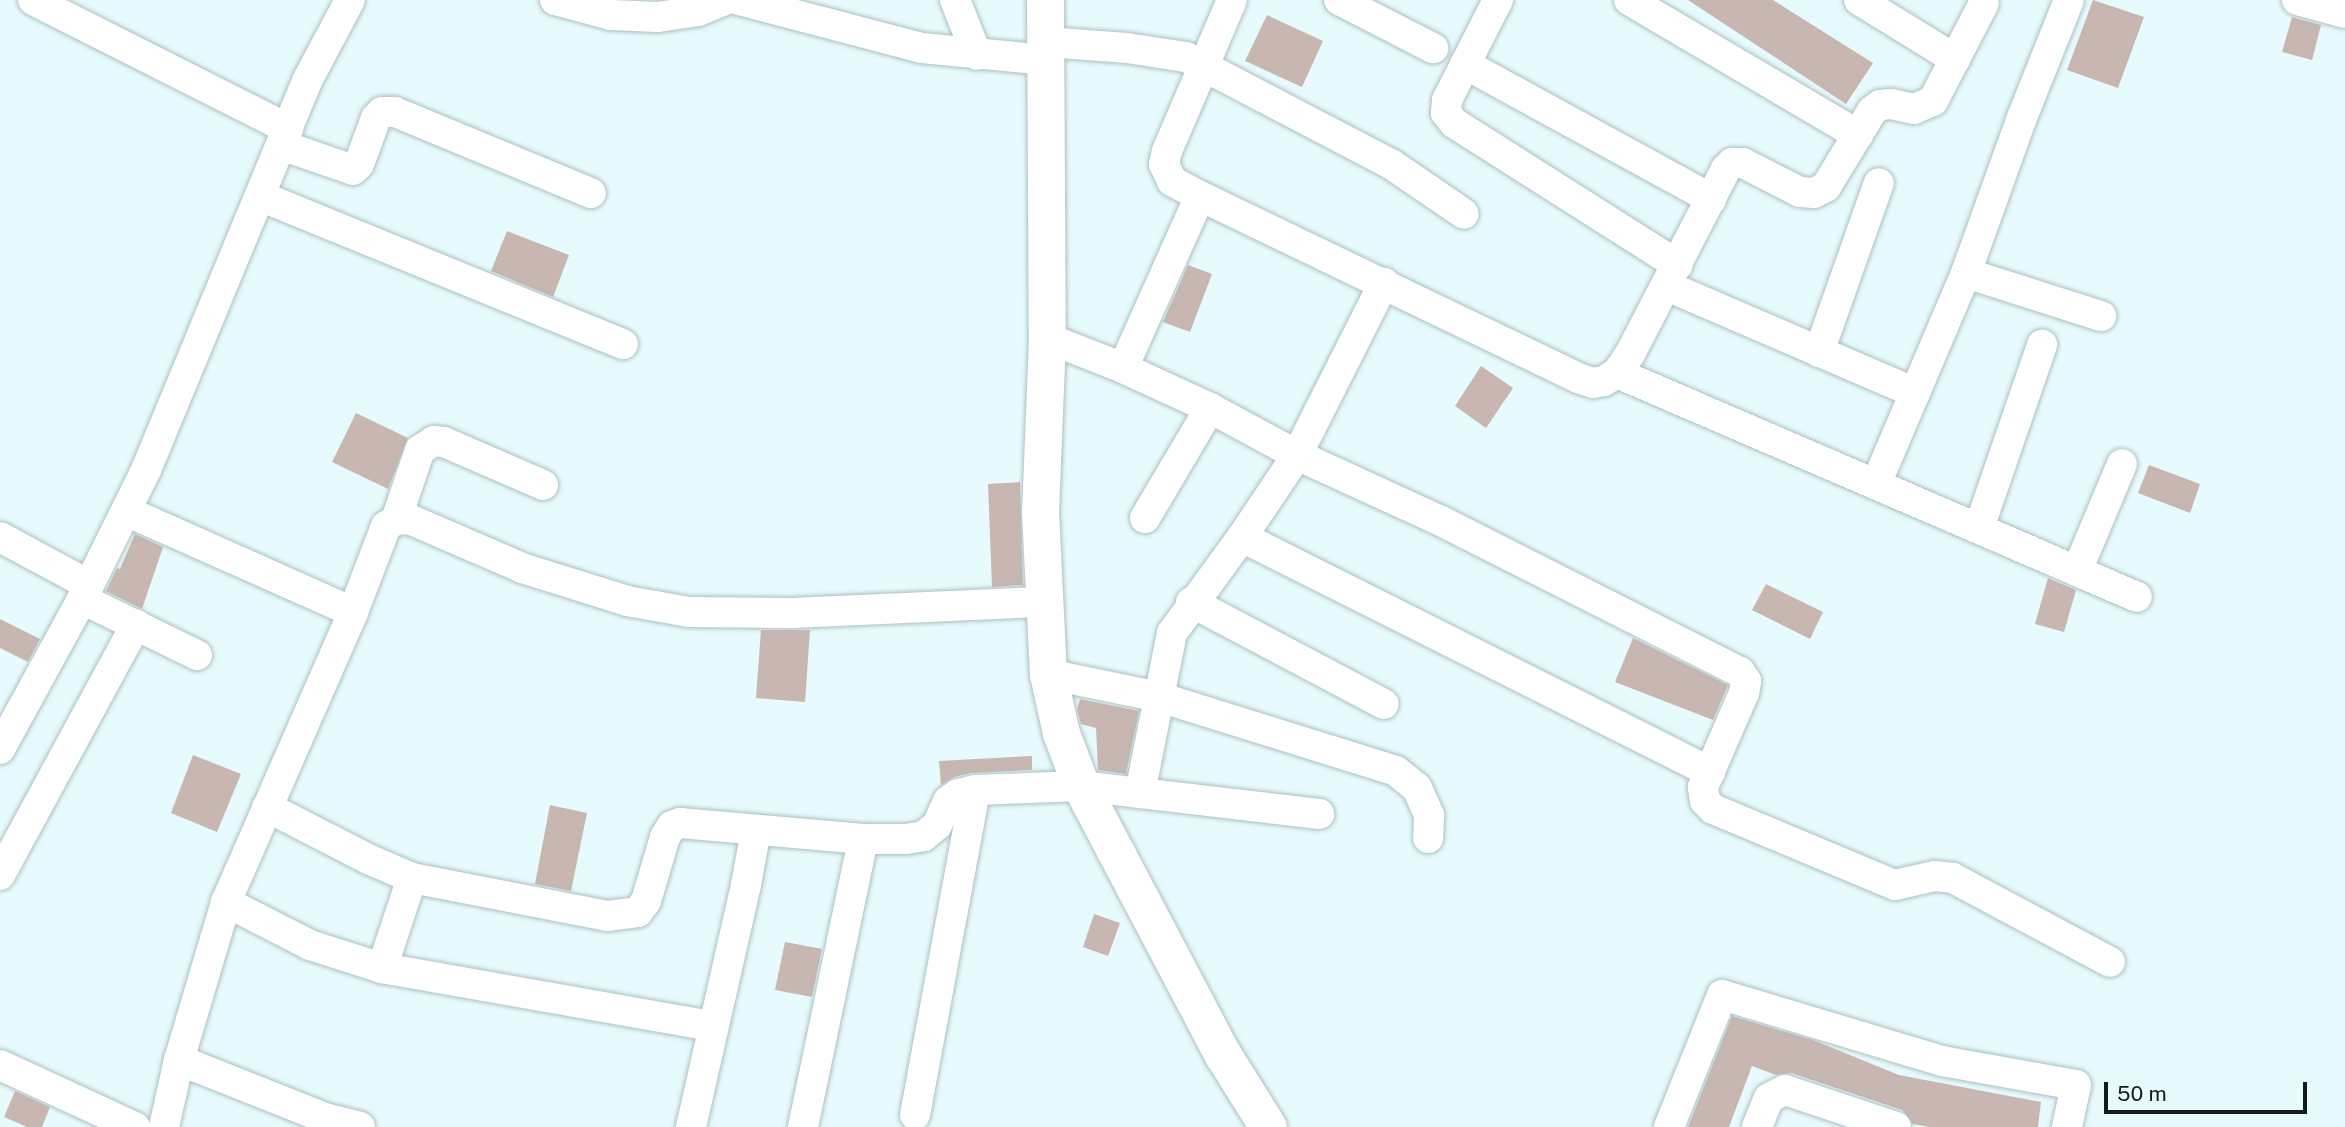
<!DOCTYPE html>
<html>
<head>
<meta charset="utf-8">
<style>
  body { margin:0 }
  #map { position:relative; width:2345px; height:1127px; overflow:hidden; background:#e7fbfe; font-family:"Public Sans",sans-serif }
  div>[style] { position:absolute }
  .building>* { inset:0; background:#c7b7b0 }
  .roads { filter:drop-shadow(0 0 2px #abbfc1) drop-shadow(0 0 2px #abbfc1) }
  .minor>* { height:30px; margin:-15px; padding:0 15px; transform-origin:15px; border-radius:15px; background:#fff }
  .tertiary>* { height:37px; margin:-18.5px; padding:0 18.5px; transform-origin:18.5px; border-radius:18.5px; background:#fff }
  span { translate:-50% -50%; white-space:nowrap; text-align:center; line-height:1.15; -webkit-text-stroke:6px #e7fbfe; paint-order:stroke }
  .scale { position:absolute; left:2104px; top:1082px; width:203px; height:32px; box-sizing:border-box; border:4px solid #131a1b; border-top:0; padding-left:9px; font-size:21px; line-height:24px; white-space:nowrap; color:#131a1b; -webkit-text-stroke:5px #e7fbfe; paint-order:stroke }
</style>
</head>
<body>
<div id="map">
  <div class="building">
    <div style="clip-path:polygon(1688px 0,1773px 0,1873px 63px,1846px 104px)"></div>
    <div style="clip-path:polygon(2093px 0,2144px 17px,2118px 88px,2067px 70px)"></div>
    <div style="clip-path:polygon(1267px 15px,1323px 41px,1302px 87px,1245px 61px)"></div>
    <div style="clip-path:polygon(2292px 17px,2321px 25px,2312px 60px,2282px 52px)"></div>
    <div style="clip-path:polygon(507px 231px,569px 255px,553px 297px,491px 271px)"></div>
    <div style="clip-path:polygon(1188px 265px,1212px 274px,1190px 332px,1163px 322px)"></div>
    <div style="clip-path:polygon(1481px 366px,1513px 388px,1486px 428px,1455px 406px)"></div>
    <div style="clip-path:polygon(356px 413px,408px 438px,388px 489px,332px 462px)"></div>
    <div style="clip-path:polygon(2149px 465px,2200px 484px,2190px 513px,2138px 493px)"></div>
    <div style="clip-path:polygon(1020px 482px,1023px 585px,992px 587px,988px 484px)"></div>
    <div style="clip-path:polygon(135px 534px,163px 547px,142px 609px,106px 591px,117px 568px,120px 569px)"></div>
    <div style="clip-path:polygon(2048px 578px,2076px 590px,2064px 632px,2035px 624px)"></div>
    <div style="clip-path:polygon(1766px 584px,1823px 612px,1810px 639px,1752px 610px)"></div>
    <div style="clip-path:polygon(0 619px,40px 639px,28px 662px,0 648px)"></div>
    <div style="clip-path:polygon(761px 630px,810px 630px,805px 702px,756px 698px)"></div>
    <div style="clip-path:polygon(1633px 638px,1728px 685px,1713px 720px,1615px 682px)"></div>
    <div style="clip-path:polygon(1080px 699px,1139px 711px,1126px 774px,1098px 770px,1096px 728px,1081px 724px,1077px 710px)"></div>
    <div style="clip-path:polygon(193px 755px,241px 774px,217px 832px,171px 813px)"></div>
    <div style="clip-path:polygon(1032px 756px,1032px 770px,971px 773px,954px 777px,941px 785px,939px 761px)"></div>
    <div style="clip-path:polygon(550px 805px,587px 813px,571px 891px,535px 884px)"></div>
    <div style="clip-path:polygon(1094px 914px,1120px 923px,1108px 956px,1083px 947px)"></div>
    <div style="clip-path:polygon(785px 942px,822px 949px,812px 997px,775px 990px)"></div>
    <div style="clip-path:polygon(1732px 1016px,1813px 1040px,1899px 1075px,2041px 1102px,2038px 1127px,1929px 1127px,1913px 1124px,1902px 1110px,1791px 1073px,1776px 1075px,1752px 1066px,1729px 1127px,1688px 1127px)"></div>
    <div style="clip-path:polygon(15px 1091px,50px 1107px,42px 1127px,27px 1127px,4px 1117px)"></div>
  </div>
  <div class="roads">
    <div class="minor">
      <div style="left:33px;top:0;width:286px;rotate:26.8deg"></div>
      <div style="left:555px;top:0;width:58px;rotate:15deg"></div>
      <div style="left:611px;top:15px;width:47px;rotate:2.4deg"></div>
      <div style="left:658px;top:17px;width:40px;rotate:-8.5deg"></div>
      <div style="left:698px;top:11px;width:29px;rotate:-22deg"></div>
      <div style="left:739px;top:0;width:189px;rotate:14.7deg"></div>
      <div style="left:922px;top:48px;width:125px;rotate:5.5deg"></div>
      <div style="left:955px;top:0;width:59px;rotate:68.2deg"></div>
      <div style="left:1339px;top:0;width:106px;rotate:27.1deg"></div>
      <div style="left:1498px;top:0;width:112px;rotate:117deg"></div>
      <div style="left:1447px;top:100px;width:13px;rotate:94deg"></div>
      <div style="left:1446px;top:113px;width:13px;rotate:51deg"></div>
      <div style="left:1454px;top:123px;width:265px;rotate:32.4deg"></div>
      <div style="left:1629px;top:0;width:266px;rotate:30.5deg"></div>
      <div style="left:1859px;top:0;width:113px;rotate:31.6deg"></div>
      <div style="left:2297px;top:0;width:50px;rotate:15.2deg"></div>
      <div style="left:1046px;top:42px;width:81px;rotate:4.2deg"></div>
      <div style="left:1127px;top:48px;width:60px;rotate:8.7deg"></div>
      <div style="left:1186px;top:57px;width:231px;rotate:27.6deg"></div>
      <div style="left:1391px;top:164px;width:88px;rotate:34.4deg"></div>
      <div style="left:1465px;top:64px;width:281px;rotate:28.7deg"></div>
      <div style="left:281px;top:145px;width:76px;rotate:19.1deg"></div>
      <div style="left:353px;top:170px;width:8px;rotate:-45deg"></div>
      <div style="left:359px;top:164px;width:49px;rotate:-69.7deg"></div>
      <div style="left:376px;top:118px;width:8px;rotate:-45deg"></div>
      <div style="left:382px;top:112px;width:13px"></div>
      <div style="left:395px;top:112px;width:212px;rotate:22.5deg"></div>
      <div style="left:260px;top:196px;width:392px;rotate:22.2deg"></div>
      <div style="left:1200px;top:196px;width:420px;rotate:25.7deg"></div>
      <div style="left:1578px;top:378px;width:16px;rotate:18deg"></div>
      <div style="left:1593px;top:383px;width:11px;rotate:-10deg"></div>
      <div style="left:1604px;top:381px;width:15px;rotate:-32deg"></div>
      <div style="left:1617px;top:373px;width:23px;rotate:-56deg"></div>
      <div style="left:1630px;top:354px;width:208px;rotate:-62.6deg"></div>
      <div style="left:1726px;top:169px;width:8px;rotate:-45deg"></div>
      <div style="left:1732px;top:163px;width:11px"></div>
      <div style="left:1743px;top:163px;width:64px;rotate:27deg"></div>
      <div style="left:1800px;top:192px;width:14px;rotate:4deg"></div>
      <div style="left:1814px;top:193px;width:13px;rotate:-27deg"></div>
      <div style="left:1826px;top:187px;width:89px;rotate:-58.8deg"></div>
      <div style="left:1872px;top:111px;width:10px;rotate:-37deg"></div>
      <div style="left:1880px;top:105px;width:11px;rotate:-5deg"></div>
      <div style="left:1891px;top:104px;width:24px;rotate:12deg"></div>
      <div style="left:1914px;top:109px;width:21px;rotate:-23deg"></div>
      <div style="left:1933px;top:101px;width:110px;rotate:-62.5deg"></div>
      <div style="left:1966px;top:273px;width:142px;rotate:17.7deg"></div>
      <div style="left:1667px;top:286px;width:270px;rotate:23.3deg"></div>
      <div style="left:1047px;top:338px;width:82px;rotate:21.5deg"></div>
      <div style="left:1123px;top:368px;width:96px;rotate:24.7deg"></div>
      <div style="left:1210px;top:408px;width:99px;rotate:28.4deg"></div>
      <div style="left:1297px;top:455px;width:158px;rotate:24.6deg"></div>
      <div style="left:1441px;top:521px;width:335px;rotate:26.8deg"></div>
      <div style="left:1740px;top:672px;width:11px;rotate:56deg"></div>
      <div style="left:1746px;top:681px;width:12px;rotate:99deg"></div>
      <div style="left:1744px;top:693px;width:103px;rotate:113.6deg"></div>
      <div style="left:1703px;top:787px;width:14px;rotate:82deg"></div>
      <div style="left:1705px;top:801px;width:11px;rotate:45deg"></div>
      <div style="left:1713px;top:809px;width:197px;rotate:22.7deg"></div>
      <div style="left:1895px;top:885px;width:41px;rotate:-12.7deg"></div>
      <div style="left:1935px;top:876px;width:18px;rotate:6deg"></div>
      <div style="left:1953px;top:878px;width:178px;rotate:28.1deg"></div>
      <div style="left:1819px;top:352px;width:179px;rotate:-70.5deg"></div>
      <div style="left:1123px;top:368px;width:188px;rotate:-65.9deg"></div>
      <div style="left:1200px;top:196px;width:32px;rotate:-152deg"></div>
      <div style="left:1172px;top:181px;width:19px;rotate:-115deg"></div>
      <div style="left:1164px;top:164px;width:13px;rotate:-77deg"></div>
      <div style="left:1167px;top:151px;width:164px;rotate:-66.7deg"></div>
      <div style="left:1617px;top:373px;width:566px;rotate:23.3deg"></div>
      <div style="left:1876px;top:484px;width:229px;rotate:-66.9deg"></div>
      <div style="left:1966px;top:273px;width:163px;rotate:-70.2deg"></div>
      <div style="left:2021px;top:120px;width:129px;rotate:-68.2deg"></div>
      <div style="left:126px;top:511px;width:248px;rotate:24deg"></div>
      <div style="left:1145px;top:518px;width:128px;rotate:-59.4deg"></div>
      <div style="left:396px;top:520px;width:74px;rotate:-71.1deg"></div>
      <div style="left:420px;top:450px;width:17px;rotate:-33deg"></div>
      <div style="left:434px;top:441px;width:10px;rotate:6deg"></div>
      <div style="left:444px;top:442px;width:108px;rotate:23.5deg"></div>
      <div style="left:1979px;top:528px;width:194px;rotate:-71deg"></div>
      <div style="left:0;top:537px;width:101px;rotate:28.3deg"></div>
      <div style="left:1242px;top:537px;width:524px;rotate:26.66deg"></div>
      <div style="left:2077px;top:571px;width:116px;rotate:-67.2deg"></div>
      <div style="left:82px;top:599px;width:128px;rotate:26deg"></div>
      <div style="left:1191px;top:602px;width:218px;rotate:27.9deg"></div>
      <div style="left:1048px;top:674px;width:113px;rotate:11.7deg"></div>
      <div style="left:1159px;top:697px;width:248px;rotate:17.3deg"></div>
      <div style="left:1396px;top:771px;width:27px;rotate:39deg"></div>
      <div style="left:1417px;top:788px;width:30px;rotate:66deg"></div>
      <div style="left:1429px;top:815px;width:23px;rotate:92deg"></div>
      <div style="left:0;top:749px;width:171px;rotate:-61.3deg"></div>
      <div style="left:82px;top:599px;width:144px;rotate:-63.6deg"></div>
      <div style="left:146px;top:470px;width:423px;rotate:-67.5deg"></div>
      <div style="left:308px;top:79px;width:89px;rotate:-62deg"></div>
      <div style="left:1140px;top:793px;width:163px;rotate:-78.7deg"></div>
      <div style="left:1172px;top:633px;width:119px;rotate:-53.9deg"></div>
      <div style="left:1242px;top:537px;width:99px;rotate:-56.1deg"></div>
      <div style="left:1297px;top:455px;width:193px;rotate:-63.2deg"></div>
      <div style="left:267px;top:807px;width:114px;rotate:27.2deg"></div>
      <div style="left:368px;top:859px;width:48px;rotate:23.4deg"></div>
      <div style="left:412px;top:878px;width:199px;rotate:11deg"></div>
      <div style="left:607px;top:916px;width:31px;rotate:-7deg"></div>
      <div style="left:638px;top:912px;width:14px;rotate:-54deg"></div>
      <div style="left:646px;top:901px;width:67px;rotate:-73.5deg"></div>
      <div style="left:665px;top:837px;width:13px;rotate:-58deg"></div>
      <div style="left:672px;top:826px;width:9px;rotate:-21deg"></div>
      <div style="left:680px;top:823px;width:184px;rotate:5deg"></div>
      <div style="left:863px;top:839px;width:43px"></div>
      <div style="left:906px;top:839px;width:18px;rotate:-9deg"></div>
      <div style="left:924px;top:836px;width:17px;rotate:-40deg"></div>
      <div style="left:937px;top:825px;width:26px;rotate:-65deg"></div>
      <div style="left:948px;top:801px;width:12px;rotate:-35deg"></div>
      <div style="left:958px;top:794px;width:17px;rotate:-13deg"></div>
      <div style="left:975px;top:790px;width:106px;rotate:-2.2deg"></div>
      <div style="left:1081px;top:786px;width:240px;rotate:6.7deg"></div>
      <div style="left:0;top:875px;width:285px;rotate:-61.5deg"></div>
      <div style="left:226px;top:902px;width:94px;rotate:27.1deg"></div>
      <div style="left:310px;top:945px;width:76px;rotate:17.7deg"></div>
      <div style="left:382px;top:968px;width:335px;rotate:10deg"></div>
      <div style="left:382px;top:968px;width:95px;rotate:-71.6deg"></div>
      <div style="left:179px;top:1060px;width:157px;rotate:21.7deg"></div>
      <div style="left:325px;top:1118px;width:36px;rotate:14deg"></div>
      <div style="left:0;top:1065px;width:149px;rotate:24.7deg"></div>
      <div style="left:915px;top:1115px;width:330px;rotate:-79.5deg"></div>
      <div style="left:164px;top:1127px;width:69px;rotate:-77.4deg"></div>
      <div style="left:179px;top:1060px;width:165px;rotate:-73.4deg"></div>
      <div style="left:226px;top:902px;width:317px;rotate:-66.3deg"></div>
      <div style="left:353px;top:612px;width:92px;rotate:-69deg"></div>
      <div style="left:386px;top:526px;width:12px;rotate:-31deg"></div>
      <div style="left:396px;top:520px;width:13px;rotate:-4deg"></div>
      <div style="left:409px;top:519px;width:123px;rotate:23.4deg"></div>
      <div style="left:522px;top:568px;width:110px;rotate:17.4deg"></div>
      <div style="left:627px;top:601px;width:63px;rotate:10.1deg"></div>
      <div style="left:689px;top:612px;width:101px;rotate:0.6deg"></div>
      <div style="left:790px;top:613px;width:252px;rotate:-2.5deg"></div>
      <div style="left:691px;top:1127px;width:248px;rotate:-77.2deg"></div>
      <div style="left:746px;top:885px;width:56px;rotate:-79.7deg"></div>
      <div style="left:803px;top:1127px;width:294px;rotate:-78.2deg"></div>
      <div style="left:1669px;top:1127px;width:142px;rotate:-68.1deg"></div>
      <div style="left:1722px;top:995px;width:230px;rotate:16.7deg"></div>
      <div style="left:1942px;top:1061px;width:136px;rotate:10.2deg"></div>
      <div style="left:2076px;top:1085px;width:43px;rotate:102.1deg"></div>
      <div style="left:1757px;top:1127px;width:31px;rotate:-68deg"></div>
      <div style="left:1769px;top:1098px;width:18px;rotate:-27deg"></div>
      <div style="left:1785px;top:1090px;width:117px;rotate:18.4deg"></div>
    </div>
    <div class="tertiary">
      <div style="left:1045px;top:0;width:338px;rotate:89.7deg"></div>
      <div style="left:1047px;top:338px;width:173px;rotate:92.3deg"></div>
      <div style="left:1040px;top:511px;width:163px;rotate:87.2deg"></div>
      <div style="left:1048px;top:674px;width:60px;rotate:77.6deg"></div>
      <div style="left:1061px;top:733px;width:57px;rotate:69.3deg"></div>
      <div style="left:1081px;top:786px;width:304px;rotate:62.2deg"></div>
      <div style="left:1223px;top:1055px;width:85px;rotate:58deg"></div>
    </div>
  </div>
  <div class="scale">50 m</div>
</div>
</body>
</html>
